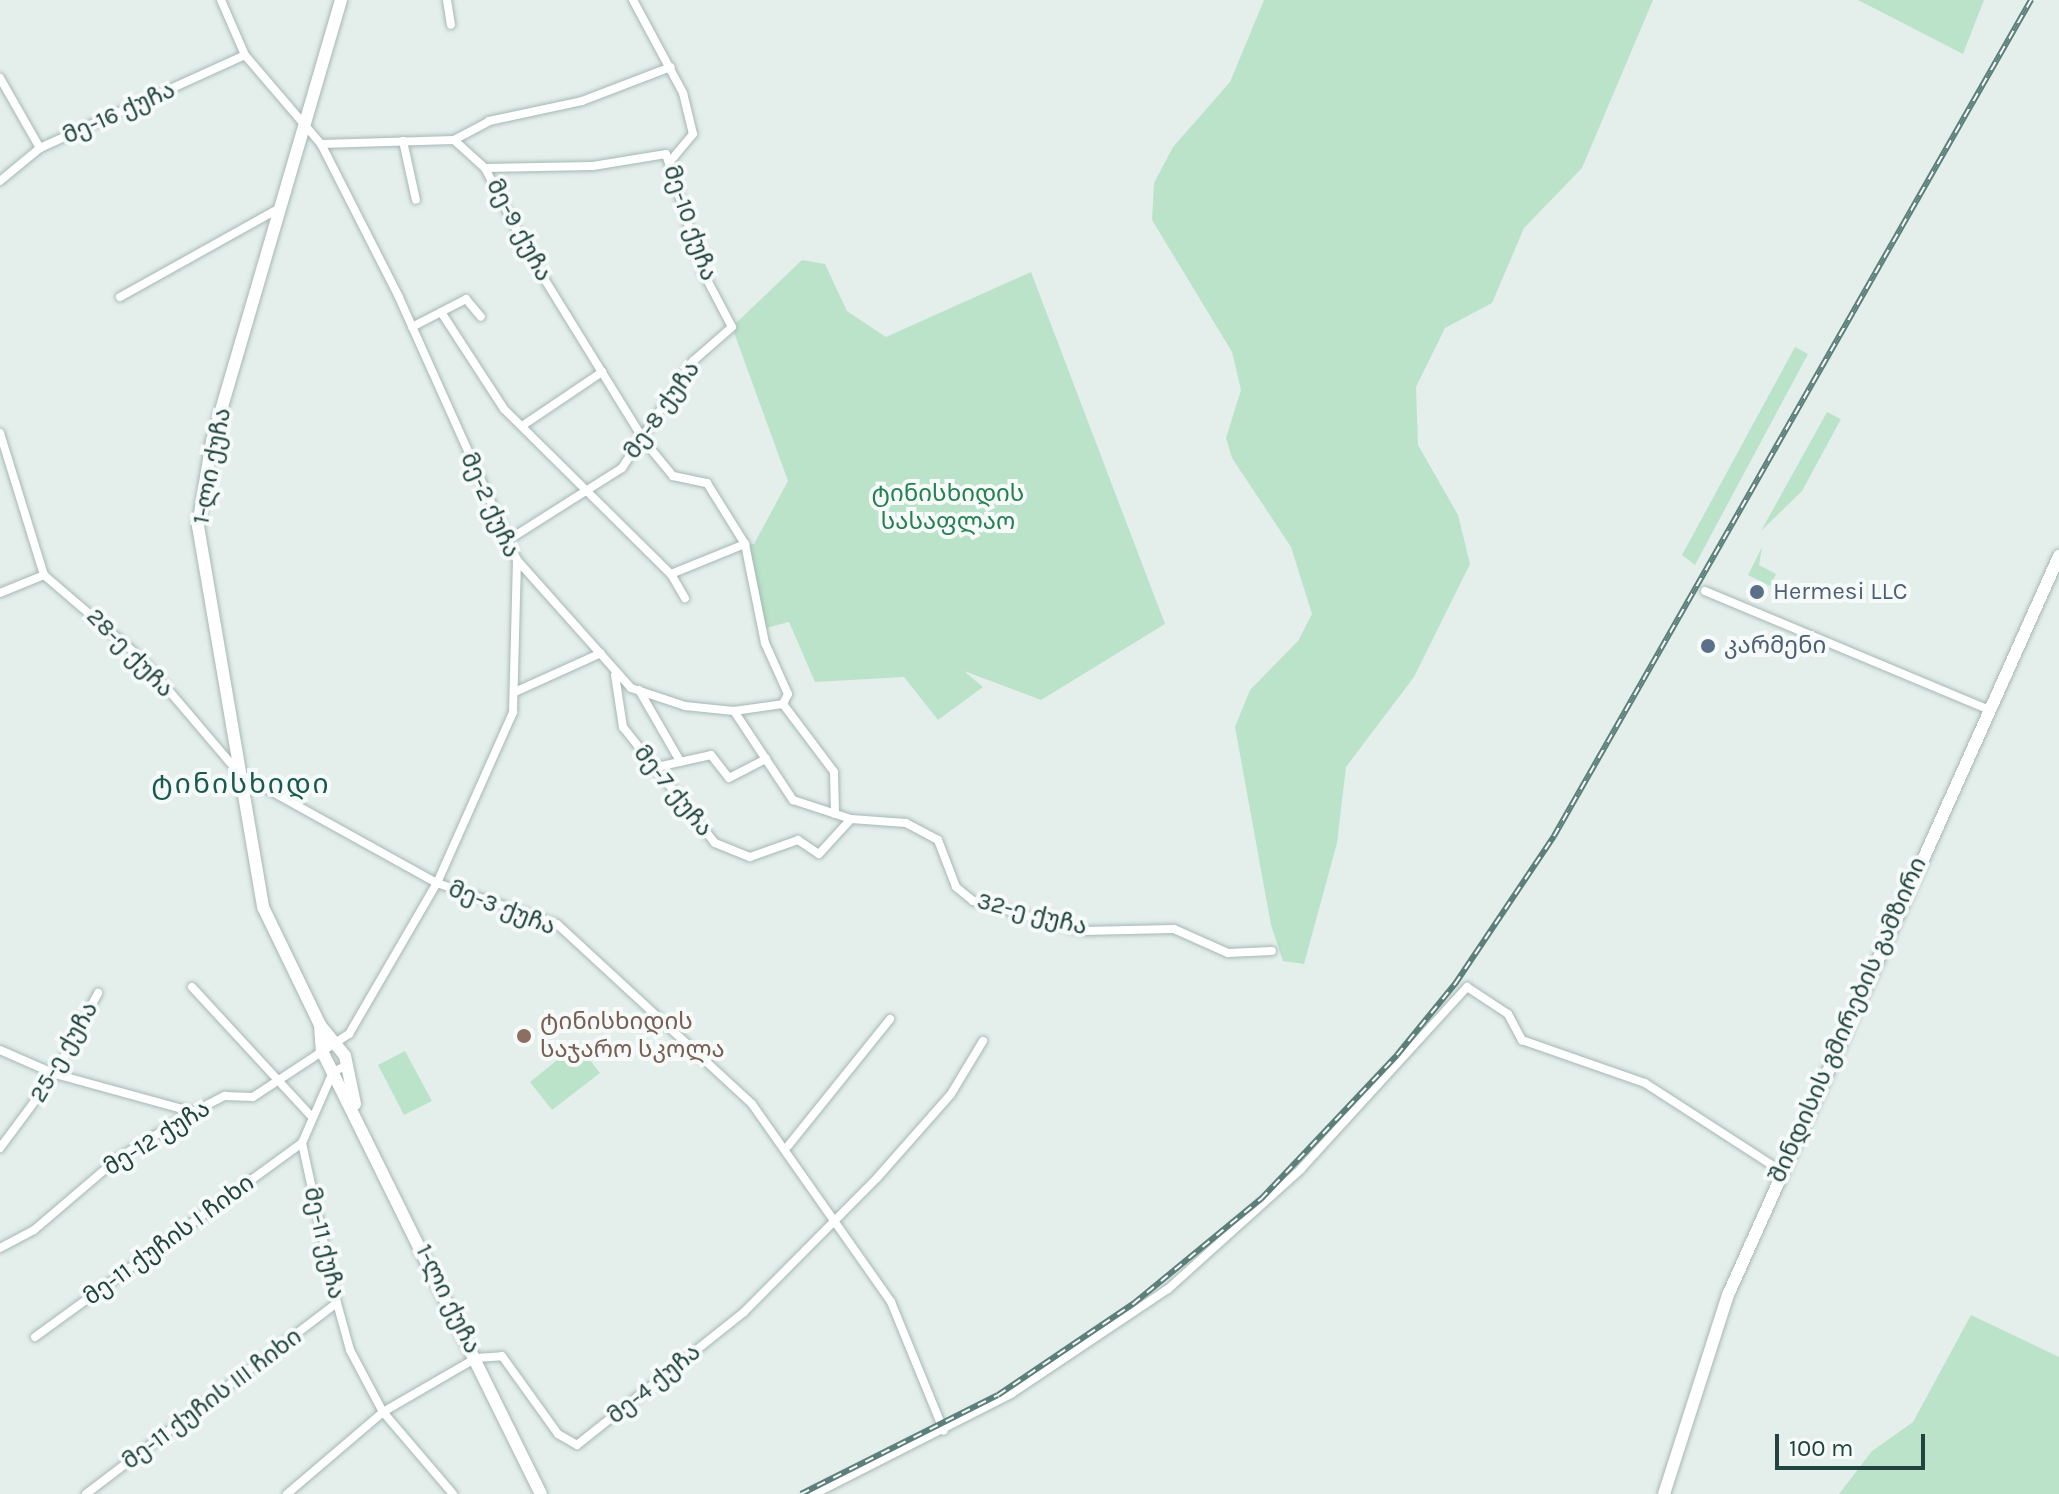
<!DOCTYPE html>
<html>
<head>
<meta charset="utf-8">
<style>
  body { margin:0 }
  #map { position:relative; width:2059px; height:1494px; overflow:hidden; background:#e4efec; font-family:Karla,"Noto Sans Georgian",sans-serif }
  div>[style] { position:absolute }
  .green>* { inset:0; background:#bbe3ca }
  .roads { filter:drop-shadow(0 0 2px #a6b8b4) drop-shadow(0 0 2px #a6b8b4) }
  .street>* { height:8px; margin:-4px; padding:0 4px; transform-origin:4px; border-radius:4px; background:#fff }
  .secondary>* { height:12px; margin:-6px; padding:0 6px; transform-origin:6px; border-radius:6px; background:#fff }
  .rail>* { height:6px; margin-top:-3px; transform-origin:0; background:repeating-linear-gradient(90deg,#f6fbf9 0 9px,#5c7f79 0 18px); box-sizing:border-box; border-block:2px solid #5c7f79 }
  .dots>* { width:22px; height:22px; translate:-50% -50%; box-sizing:border-box; border:4px solid #f6fbf9; border-radius:50% }
  span { translate:-50% -50%; white-space:nowrap; text-align:center; line-height:1.15; -webkit-text-stroke:8px #f6fbf9; paint-order:stroke }
  .street-label { font-size:24px; color:#21443e }
  .park-label { font-size:24px; color:#258052 }
  .service-label { font-size:24px; color:#4e5e75 }
  .left { translate:0 -50%; text-align:left }
  .education-label { font-size:24px; color:#785e54 }
  .quarter-label { font-size:28px; color:#195950; letter-spacing:2px }
  .scale { position:absolute; left:1775px; top:1434px; width:150px; height:36px; box-sizing:border-box; border:4px solid #21443e; border-top:0; padding-left:10px; font-size:24px; line-height:28px; white-space:nowrap; color:#21443e; -webkit-text-stroke:6px #f6fbf9; paint-order:stroke }
</style>
</head>
<body>
<div id="map">
  <div class="green">
    <div style="clip-path:polygon(1264px 0,1653px 0,1582px 168px,1524px 228px,1492px 303px,1445px 328px,1416px 387px,1418px 445px,1458px 515px,1470px 564px,1414px 677px,1346px 767px,1337px 843px,1304px 964px,1283px 961px,1271px 925px,1235px 727px,1250px 690px,1298px 641px,1312px 614px,1291px 547px,1232px 458px,1226px 438px,1241px 390px,1232px 352px,1152px 220px,1154px 183px,1173px 147px,1230px 82px)"></div>
    <div style="clip-path:polygon(1858px 0,1984px 0,1963px 54px)"></div>
    <div style="clip-path:polygon(802px 260px,825px 264px,847px 311px,886px 337px,1031px 272px,1165px 624px,1041px 700px,964px 671px,983px 687px,938px 720px,904px 677px,815px 682px,789px 622px,762px 629px,745px 544px,754px 544px,788px 481px,732px 327px)"></div>
    <div style="clip-path:polygon(1795px 347px,1808px 354px,1695px 565px,1682px 555px)"></div>
    <div style="clip-path:polygon(1827px 412px,1841px 419px,1802px 491px,1761px 531px)"></div>
    <div style="clip-path:polygon(1762px 547px,1759px 565px,1776px 574px,1770px 586px,1748px 575px)"></div>
    <div style="clip-path:polygon(577px 1044px,600px 1073px,552px 1110px,530px 1082px)"></div>
    <div style="clip-path:polygon(405px 1051px,432px 1101px,404px 1115px,378px 1065px)"></div>
    <div style="clip-path:polygon(1971px 1315px,2059px 1357px,2059px 1494px,1839px 1494px,1872px 1451px,1913px 1422px)"></div>
  </div>
  <div class="roads">
    <div class="street">
      <div style="left:447px;top:0;width:25px;rotate:81deg"></div>
      <div style="left:633px;top:0;width:106px;rotate:61.7deg"></div>
      <div style="left:683px;top:93px;width:42px;rotate:76.3deg"></div>
      <div style="left:693px;top:134px;width:35px;rotate:130deg"></div>
      <div style="left:0;top:78px;width:81px;rotate:60.3deg"></div>
      <div style="left:454px;top:140px;width:40px;rotate:-28deg"></div>
      <div style="left:489px;top:121px;width:95px;rotate:-12.1deg"></div>
      <div style="left:582px;top:101px;width:95px;rotate:-20.9deg"></div>
      <div style="left:403px;top:141px;width:60px;rotate:77.6deg"></div>
      <div style="left:321px;top:144px;width:133px;rotate:-1.7deg"></div>
      <div style="left:454px;top:140px;width:42px;rotate:42.1deg"></div>
      <div style="left:485px;top:168px;width:97px;rotate:62.9deg"></div>
      <div style="left:529px;top:254px;width:221px;rotate:58.3deg"></div>
      <div style="left:645px;top:442px;width:44px;rotate:50.5deg"></div>
      <div style="left:673px;top:476px;width:35px;rotate:12deg"></div>
      <div style="left:707px;top:483px;width:72px;rotate:58.1deg"></div>
      <div style="left:745px;top:544px;width:101px;rotate:78.6deg"></div>
      <div style="left:765px;top:643px;width:56px;rotate:65.7deg"></div>
      <div style="left:788px;top:694px;width:11px;rotate:117deg"></div>
      <div style="left:783px;top:704px;width:85px;rotate:53.1deg"></div>
      <div style="left:834px;top:772px;width:42px;rotate:88.6deg"></div>
      <div style="left:485px;top:168px;width:108px;rotate:-1.1deg"></div>
      <div style="left:593px;top:166px;width:74px;rotate:-9.3deg"></div>
      <div style="left:666px;top:154px;width:124px;rotate:72.6deg"></div>
      <div style="left:703px;top:272px;width:62px;rotate:62.2deg"></div>
      <div style="left:732px;top:327px;width:52px;rotate:138.9deg"></div>
      <div style="left:693px;top:361px;width:128px;rotate:123.6deg"></div>
      <div style="left:622px;top:468px;width:135px;rotate:147.7deg"></div>
      <div style="left:0;top:181px;width:52px;rotate:-39.5deg"></div>
      <div style="left:40px;top:148px;width:225px;rotate:-24.4deg"></div>
      <div style="left:120px;top:297px;width:183px;rotate:-29.1deg"></div>
      <div style="left:441px;top:312px;width:116px;rotate:57deg"></div>
      <div style="left:504px;top:409px;width:235px;rotate:44.7deg"></div>
      <div style="left:671px;top:574px;width:28px;rotate:60deg"></div>
      <div style="left:412px;top:327px;width:61px;rotate:-27.4deg"></div>
      <div style="left:466px;top:299px;width:23px;rotate:50deg"></div>
      <div style="left:522px;top:426px;width:97px;rotate:-34deg"></div>
      <div style="left:0;top:433px;width:149px;rotate:72.8deg"></div>
      <div style="left:517px;top:560px;width:171px;rotate:48.3deg"></div>
      <div style="left:631px;top:688px;width:57px;rotate:18.4deg"></div>
      <div style="left:685px;top:706px;width:49px;rotate:5.8deg"></div>
      <div style="left:734px;top:711px;width:49px;rotate:-8.1deg"></div>
      <div style="left:671px;top:574px;width:80px;rotate:-22.1deg"></div>
      <div style="left:44px;top:575px;width:129px;rotate:40.6deg"></div>
      <div style="left:142px;top:659px;width:151px;rotate:49.6deg"></div>
      <div style="left:240px;top:774px;width:225px;rotate:29deg"></div>
      <div style="left:437px;top:883px;width:127px;rotate:18.9deg"></div>
      <div style="left:557px;top:924px;width:265px;rotate:42.7deg"></div>
      <div style="left:752px;top:1104px;width:242px;rotate:54.9deg"></div>
      <div style="left:891px;top:1302px;width:139px;rotate:67.7deg"></div>
      <div style="left:1705px;top:591px;width:306px;rotate:22.7deg"></div>
      <div style="left:0;top:593px;width:48px;rotate:-22.2deg"></div>
      <div style="left:615px;top:675px;width:53px;rotate:81.3deg"></div>
      <div style="left:623px;top:727px;width:148px;rotate:51.6deg"></div>
      <div style="left:715px;top:843px;width:38px;rotate:22deg"></div>
      <div style="left:750px;top:857px;width:51px;rotate:-19.5deg"></div>
      <div style="left:798px;top:840px;width:25px;rotate:34deg"></div>
      <div style="left:819px;top:854px;width:47px;rotate:-47.6deg"></div>
      <div style="left:639px;top:690px;width:82px;rotate:60deg"></div>
      <div style="left:517px;top:691px;width:92px;rotate:-24.3deg"></div>
      <div style="left:734px;top:711px;width:107px;rotate:56.5deg"></div>
      <div style="left:793px;top:800px;width:61px;rotate:18.1deg"></div>
      <div style="left:851px;top:819px;width:55px;rotate:4.2deg"></div>
      <div style="left:906px;top:823px;width:36px;rotate:28deg"></div>
      <div style="left:938px;top:840px;width:50px;rotate:69deg"></div>
      <div style="left:956px;top:887px;width:22px;rotate:39deg"></div>
      <div style="left:973px;top:901px;width:113px;rotate:15.4deg"></div>
      <div style="left:1082px;top:931px;width:92px;rotate:-1.2deg"></div>
      <div style="left:1174px;top:929px;width:59px;rotate:24deg"></div>
      <div style="left:1228px;top:953px;width:44px;rotate:-2.6deg"></div>
      <div style="left:657px;top:767px;width:55px;rotate:-12.5deg"></div>
      <div style="left:711px;top:755px;width:29px;rotate:52deg"></div>
      <div style="left:729px;top:778px;width:42px;rotate:-27.2deg"></div>
      <div style="left:192px;top:987px;width:174px;rotate:47.3deg"></div>
      <div style="left:0;top:1050px;width:60px;rotate:23.6deg"></div>
      <div style="left:55px;top:1074px;width:143px;rotate:15.4deg"></div>
      <div style="left:347px;top:1065px;width:16px;rotate:153deg"></div>
      <div style="left:333px;top:1072px;width:77px;rotate:113.6deg"></div>
      <div style="left:302px;top:1143px;width:164px;rotate:77.7deg"></div>
      <div style="left:337px;top:1303px;width:49px;rotate:74.5deg"></div>
      <div style="left:350px;top:1350px;width:70px;rotate:62deg"></div>
      <div style="left:383px;top:1412px;width:108px;rotate:49.5deg"></div>
      <div style="left:788px;top:1146px;width:163px;rotate:-51.2deg"></div>
      <div style="left:0;top:1148px;width:92px;rotate:-53.4deg"></div>
      <div style="left:55px;top:1074px;width:92px;rotate:-62deg"></div>
      <div style="left:0;top:1248px;width:38px;rotate:-28deg"></div>
      <div style="left:34px;top:1230px;width:109px;rotate:-40.5deg"></div>
      <div style="left:117px;top:1159px;width:89px;rotate:-31.7deg"></div>
      <div style="left:193px;top:1112px;width:36px;rotate:-27deg"></div>
      <div style="left:225px;top:1096px;width:28px;rotate:2deg"></div>
      <div style="left:253px;top:1097px;width:115px;rotate:-33.3deg"></div>
      <div style="left:349px;top:1034px;width:175px;rotate:-59.8deg"></div>
      <div style="left:437px;top:883px;width:187px;rotate:-66deg"></div>
      <div style="left:513px;top:712px;width:152px;rotate:-88.5deg"></div>
      <div style="left:517px;top:560px;width:288px;rotate:-114.2deg"></div>
      <div style="left:399px;top:297px;width:172px;rotate:-117deg"></div>
      <div style="left:321px;top:144px;width:117px;rotate:-130.5deg"></div>
      <div style="left:245px;top:55px;width:60px;rotate:-113.6deg"></div>
      <div style="left:35px;top:1337px;width:330px;rotate:-36deg"></div>
      <div style="left:86px;top:1494px;width:315px;rotate:-37.3deg"></div>
      <div style="left:287px;top:1494px;width:126px;rotate:-40.5deg"></div>
      <div style="left:383px;top:1412px;width:108px;rotate:-30.1deg"></div>
      <div style="left:476px;top:1358px;width:26px;rotate:-4deg"></div>
      <div style="left:502px;top:1356px;width:96px;rotate:54.3deg"></div>
      <div style="left:558px;top:1434px;width:22px;rotate:30deg"></div>
      <div style="left:577px;top:1445px;width:213px;rotate:-38.5deg"></div>
      <div style="left:744px;top:1312px;width:189px;rotate:-45.2deg"></div>
      <div style="left:877px;top:1178px;width:112px;rotate:-48.6deg"></div>
      <div style="left:951px;top:1094px;width:62px;rotate:-58.9deg"></div>
      <div style="left:814px;top:1494px;width:221px;rotate:-26.9deg"></div>
      <div style="left:1011px;top:1394px;width:189px;rotate:-33.8deg"></div>
      <div style="left:1168px;top:1289px;width:178px;rotate:-42deg"></div>
      <div style="left:1300px;top:1170px;width:248px;rotate:-47.6deg"></div>
      <div style="left:1467px;top:987px;width:49px;rotate:33.4deg"></div>
      <div style="left:1508px;top:1014px;width:30px;rotate:62deg"></div>
      <div style="left:1522px;top:1040px;width:130px;rotate:19.3deg"></div>
      <div style="left:1645px;top:1083px;width:162px;rotate:32.9deg"></div>
    </div>
    <div class="secondary">
      <div style="left:341px;top:0;width:459px;rotate:106.3deg"></div>
      <div style="left:212px;top:441px;width:86px;rotate:99.4deg"></div>
      <div style="left:198px;top:526px;width:387px;rotate:80.3deg"></div>
      <div style="left:263px;top:907px;width:131px;rotate:64.2deg"></div>
      <div style="left:320px;top:1025px;width:40px;rotate:51deg"></div>
      <div style="left:345px;top:1056px;width:49px;rotate:78.2deg"></div>
      <div style="left:320px;top:1025px;width:26px;rotate:86deg"></div>
      <div style="left:322px;top:1051px;width:494px;rotate:63.7deg"></div>
      <div style="left:1664px;top:1494px;width:209px;rotate:-72.2deg"></div>
      <div style="left:1728px;top:1295px;width:810px;rotate:-65.87deg"></div>
    </div>
  </div>
  <div class="rail">
    <div style="left:801px;top:1494px;width:220px;rotate:-26.7deg"></div>
    <div style="left:998px;top:1395px;width:163px;rotate:-34deg"></div>
    <div style="left:1133px;top:1304px;width:166px;rotate:-39.4deg"></div>
    <div style="left:1261px;top:1199px;width:198px;rotate:-46.6deg"></div>
    <div style="left:1397px;top:1055px;width:92px;rotate:-50.8deg"></div>
    <div style="left:1455px;top:984px;width:178px;rotate:-56.2deg"></div>
    <div style="left:1554px;top:836px;width:963px;rotate:-60.29deg"></div>
  </div>
  <div class="dots">
    <div style="left:1757px;top:592px;background:#5c6f8a"></div>
    <div style="left:1708px;top:646px;background:#5c6f8a"></div>
    <div style="left:524px;top:1036px;background:#8d6e63"></div>
  </div>
  <div class="street-label">
    <span style="left:119px;top:113px;rotate:-24deg">მე-16 ქუჩა</span>
    <span style="left:690px;top:223px;rotate:71deg">მე-10 ქუჩა</span>
    <span style="left:519px;top:230px;rotate:62deg">მე-9 ქუჩა</span>
    <span style="left:662px;top:410px;rotate:-55deg">მე-8 ქუჩა</span>
    <span style="left:212px;top:466px;rotate:-79deg">1-ლი ქუჩა</span>
    <span style="left:490px;top:505px;rotate:66deg">მე-2 ქუჩა</span>
    <span style="left:130px;top:653px;rotate:46deg">28-ე ქუჩა</span>
    <span style="left:673px;top:791px;rotate:51deg">მე-7 ქუჩა</span>
    <span style="left:502px;top:908px;rotate:21deg">მე-3 ქუჩა</span>
    <span style="left:1032px;top:914px;rotate:14deg">32-ე ქუჩა</span>
    <span style="left:1848px;top:1020px;rotate:-66deg">შინდისის გმირების გამზირი</span>
    <span style="left:64px;top:1052px;rotate:-60deg">25-ე ქუჩა</span>
    <span style="left:157px;top:1138px;rotate:-32deg">მე-12 ქუჩა</span>
    <span style="left:169px;top:1240px;rotate:-36deg">მე-11 ქუჩის I ჩიხი</span>
    <span style="left:324px;top:1243px;rotate:77deg">მე-11 ქუჩა</span>
    <span style="left:448px;top:1299px;rotate:64deg">1-ლი ქუჩა</span>
    <span style="left:654px;top:1384px;rotate:-39deg">მე-4 ქუჩა</span>
    <span style="left:212px;top:1399px;rotate:-37deg">მე-11 ქუჩის III ჩიხი</span>
  </div>
  <div class="park-label">
    <span style="left:948px;top:508px">ტინისხიდის<br>სასაფლაო</span>
  </div>
  <div class="service-label">
    <span class="left" style="left:1773px;top:592px">Hermesi LLC</span>
    <span class="left" style="left:1724px;top:646px">კარმენი</span>
  </div>
  <div class="education-label">
    <span class="left" style="left:540px;top:1036px">ტინისხიდის<br>საჯარო სკოლა</span>
  </div>
  <div class="quarter-label">
    <span style="left:241px;top:784px">ტინისხიდი</span>
  </div>
  <div class="scale">100 m</div>
</div>
</body>
</html>
